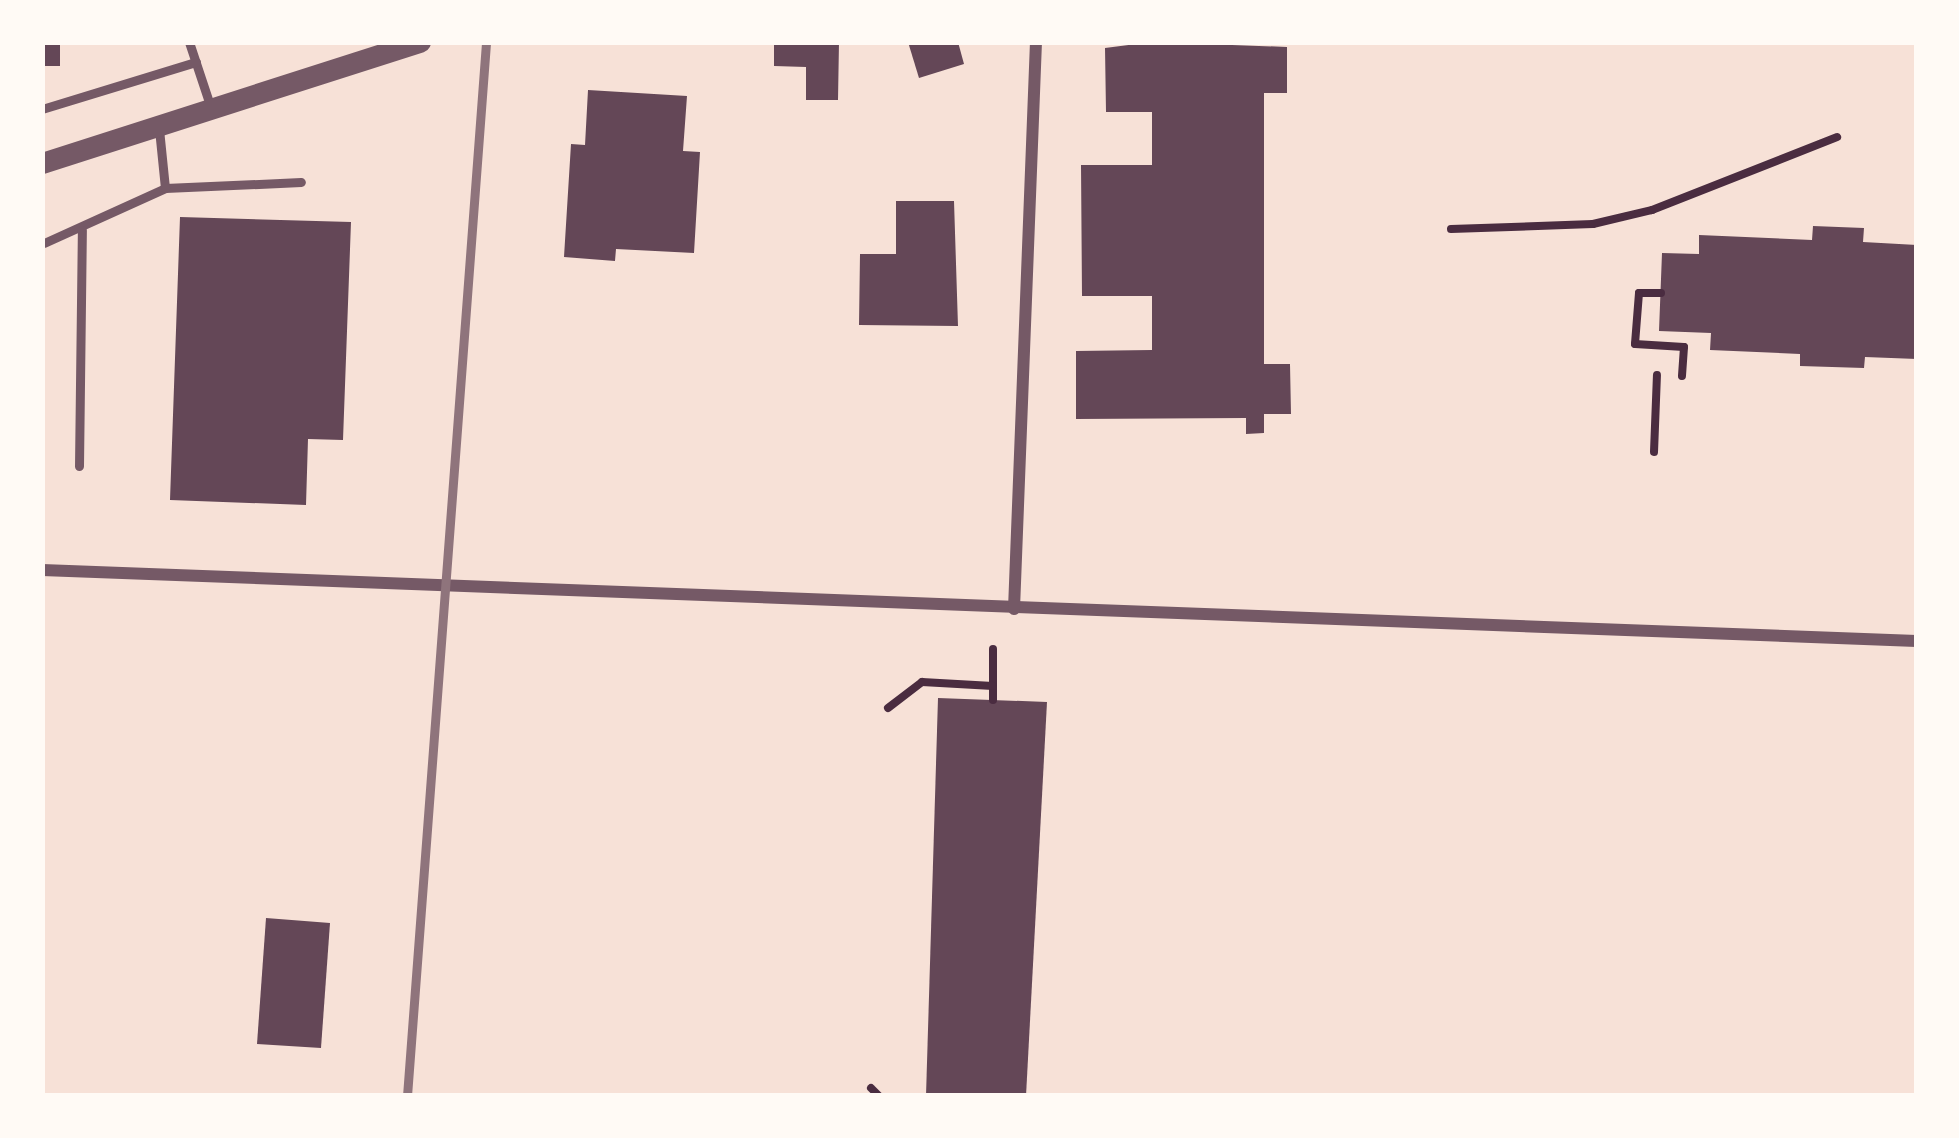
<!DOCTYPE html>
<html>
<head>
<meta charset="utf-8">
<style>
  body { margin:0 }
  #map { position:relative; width:1959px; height:1138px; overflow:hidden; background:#f7e1d7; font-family:Lora,serif }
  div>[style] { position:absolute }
  .building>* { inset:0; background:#644757 }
  .path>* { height:8px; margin:-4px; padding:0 4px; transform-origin:4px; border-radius:4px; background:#4a2c40 }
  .service>* { height:9px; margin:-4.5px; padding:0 4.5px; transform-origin:4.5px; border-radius:4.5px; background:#755966 }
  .minor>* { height:12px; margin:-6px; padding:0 6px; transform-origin:6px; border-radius:6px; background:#755966 }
  .tertiary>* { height:21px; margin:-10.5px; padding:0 10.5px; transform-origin:10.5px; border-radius:10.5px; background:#755966 }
  .rail>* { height:9px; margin:-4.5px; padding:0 4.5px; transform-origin:4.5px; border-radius:4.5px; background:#8f747c }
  span { translate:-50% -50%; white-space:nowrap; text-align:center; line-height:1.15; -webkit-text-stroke:9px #fffaf5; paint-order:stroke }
  .frame { position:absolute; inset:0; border:45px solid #fffaf5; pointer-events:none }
</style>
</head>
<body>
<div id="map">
  <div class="building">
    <div style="clip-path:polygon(42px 42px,60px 42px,60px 66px,42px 66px)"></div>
    <div style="clip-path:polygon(774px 42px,839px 42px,838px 100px,806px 100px,806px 67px,774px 66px)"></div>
    <div style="clip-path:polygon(908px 42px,958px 42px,964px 64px,919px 78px)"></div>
    <div style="clip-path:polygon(1152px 42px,1287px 47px,1287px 93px,1264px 93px,1264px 364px,1290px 364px,1291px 414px,1264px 414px,1264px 433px,1246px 434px,1246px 418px,1076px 419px,1076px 351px,1152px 350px,1152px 296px,1082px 296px,1081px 165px,1152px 165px,1152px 112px,1106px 112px,1105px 48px)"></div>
    <div style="clip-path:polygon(588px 90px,687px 96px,683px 151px,700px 152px,694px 253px,616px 249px,615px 261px,564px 257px,571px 144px,585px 145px)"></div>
    <div style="clip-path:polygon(896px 201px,954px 201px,958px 326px,859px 325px,860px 254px,896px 254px)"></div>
    <div style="clip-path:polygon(180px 217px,351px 222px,343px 440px,308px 439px,306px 505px,170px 500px)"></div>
    <div style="clip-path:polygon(1813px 226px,1864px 228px,1863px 242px,1917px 245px,1917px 359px,1865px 357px,1864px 368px,1800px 366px,1800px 354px,1710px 350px,1711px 333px,1659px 331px,1662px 253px,1699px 254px,1699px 235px,1812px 240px)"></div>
    <div style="clip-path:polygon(938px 698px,1047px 702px,1026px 1096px,926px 1096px)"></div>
    <div style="clip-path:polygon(266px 918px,330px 923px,321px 1048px,257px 1044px)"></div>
  </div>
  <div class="path">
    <div style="left:1451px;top:229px;width:142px;rotate:-2deg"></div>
    <div style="left:1593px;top:224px;width:61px;rotate:-13.3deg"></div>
    <div style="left:1652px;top:210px;width:199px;rotate:-21.5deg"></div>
    <div style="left:1661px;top:293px;width:22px;rotate:180deg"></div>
    <div style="left:1639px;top:293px;width:51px;rotate:94.5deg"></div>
    <div style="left:1635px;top:344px;width:49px;rotate:3.5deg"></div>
    <div style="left:1684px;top:347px;width:29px;rotate:94deg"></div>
    <div style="left:1654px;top:452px;width:77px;rotate:-87.8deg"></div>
    <div style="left:993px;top:649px;width:51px;rotate:90deg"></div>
    <div style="left:888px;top:708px;width:43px;rotate:-37.4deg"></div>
    <div style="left:922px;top:682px;width:71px;rotate:3.2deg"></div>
    <div style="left:871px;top:1088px;width:11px;rotate:45deg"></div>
  </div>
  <div class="service">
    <div style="left:189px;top:42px;width:66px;rotate:71.6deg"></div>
    <div style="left:42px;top:109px;width:161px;rotate:-17deg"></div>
    <div style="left:165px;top:188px;width:136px;rotate:-2.5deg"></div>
    <div style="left:44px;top:243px;width:133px;rotate:-24.4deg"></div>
    <div style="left:165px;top:188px;width:59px;rotate:-95.8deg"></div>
    <div style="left:79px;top:466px;width:236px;rotate:-89.3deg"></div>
  </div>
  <div class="minor">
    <div style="left:42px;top:570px;width:1876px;rotate:2.17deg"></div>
    <div style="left:1014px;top:609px;width:567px;rotate:-87.78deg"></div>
  </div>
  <div class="tertiary">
    <div style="left:42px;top:163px;width:397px;rotate:-17.8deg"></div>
  </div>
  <div class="rail">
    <div style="left:407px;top:1096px;width:1057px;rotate:-85.71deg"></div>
  </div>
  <div class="frame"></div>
</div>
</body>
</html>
